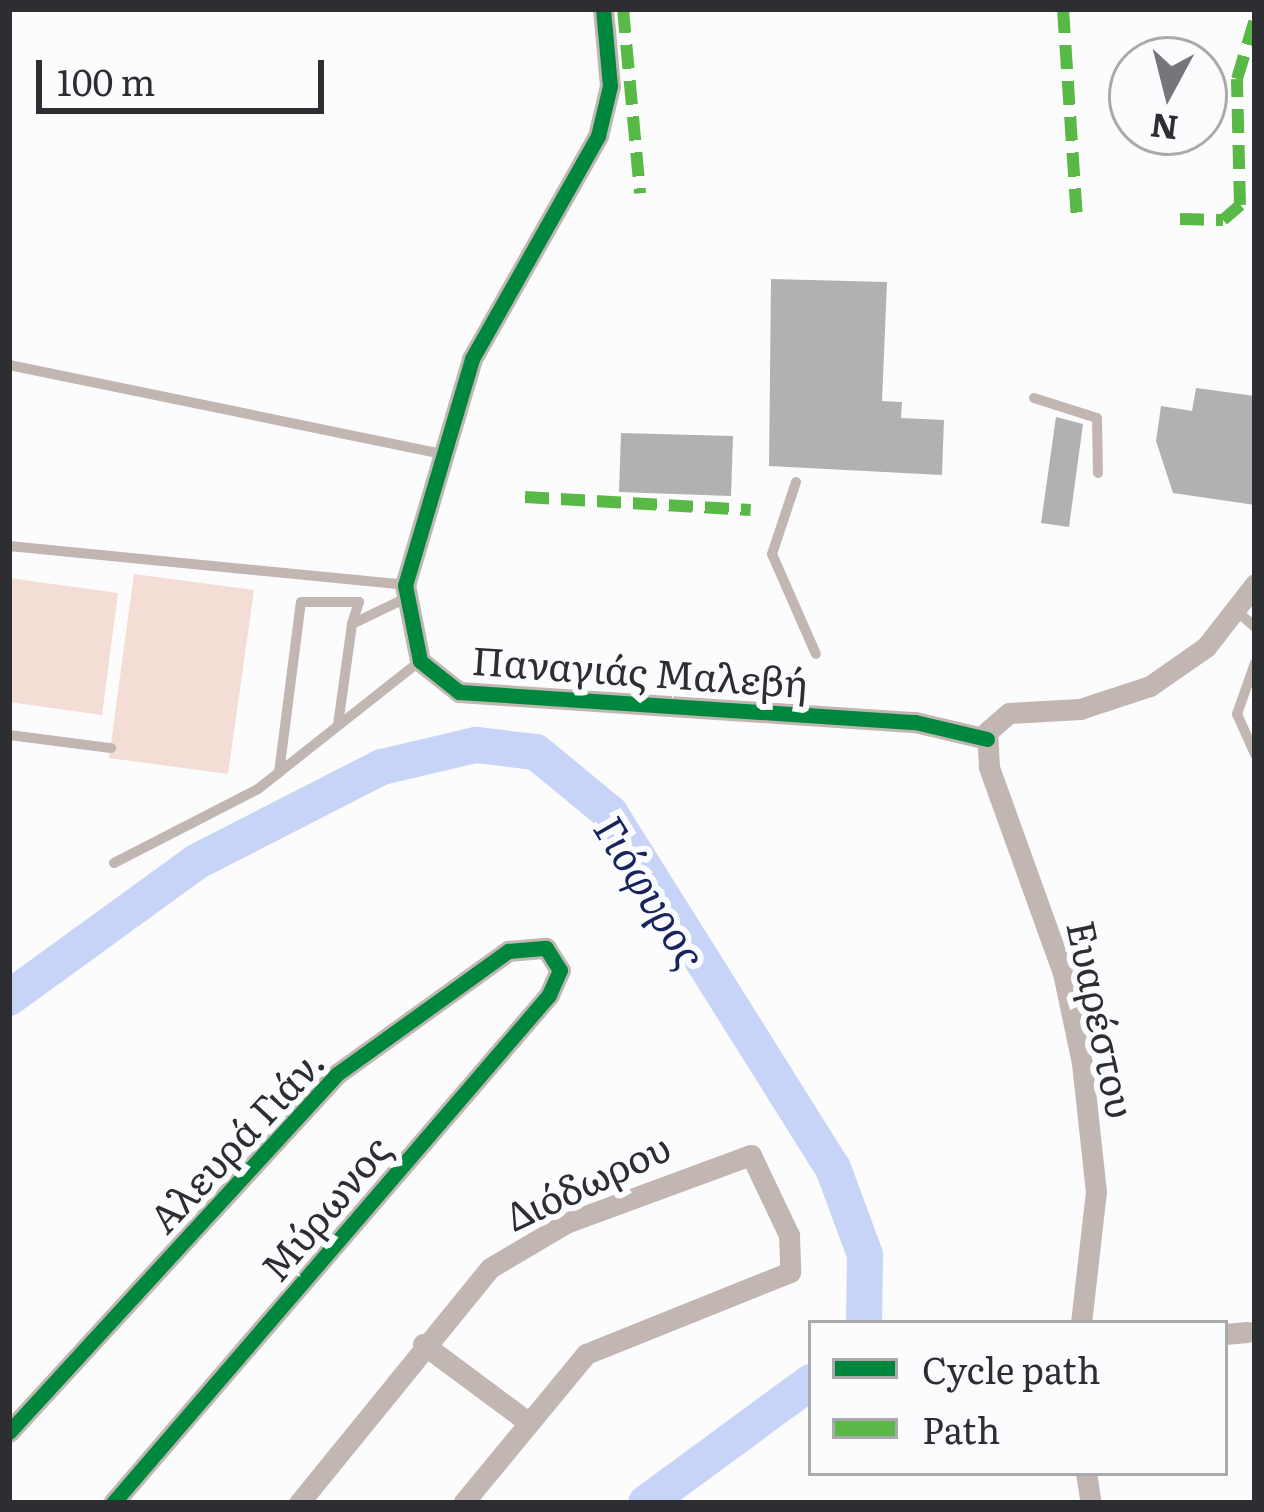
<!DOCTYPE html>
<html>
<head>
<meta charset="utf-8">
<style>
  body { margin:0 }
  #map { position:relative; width:1264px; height:1512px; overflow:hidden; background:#fcfcfd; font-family:Literata,serif }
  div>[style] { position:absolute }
  .green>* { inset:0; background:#f3ddd5 }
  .river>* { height:36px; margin:-18px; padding:0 18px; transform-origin:18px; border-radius:18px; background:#c8d4f7 }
  .building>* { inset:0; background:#b0b1b3 }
  .lane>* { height:10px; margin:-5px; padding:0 5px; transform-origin:5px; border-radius:5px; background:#c1b6b2 }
  .street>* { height:21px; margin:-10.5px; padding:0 10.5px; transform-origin:10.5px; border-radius:10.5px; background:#c1b6b2 }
  .quiet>* { height:12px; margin-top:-6px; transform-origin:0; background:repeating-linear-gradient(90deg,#58b947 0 24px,transparent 0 36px) }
  .cycleway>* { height:15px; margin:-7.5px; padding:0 7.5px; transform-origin:7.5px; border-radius:7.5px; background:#00873e }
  span { translate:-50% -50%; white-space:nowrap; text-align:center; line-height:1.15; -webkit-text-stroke:12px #fbfcfe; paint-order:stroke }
  .street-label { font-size:39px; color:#2d2e32 }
  .water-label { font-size:42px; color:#18245d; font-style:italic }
  .frame { position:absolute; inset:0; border:12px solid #2d2e32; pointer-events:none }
  .legend { position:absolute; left:808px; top:1320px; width:420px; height:156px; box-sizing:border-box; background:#fbfcfe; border:3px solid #a9aaac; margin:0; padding:15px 21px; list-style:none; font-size:36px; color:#2d2e32 }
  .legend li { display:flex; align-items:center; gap:24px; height:60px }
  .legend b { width:60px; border:3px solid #a9aaac }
  .north { position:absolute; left:1108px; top:36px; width:120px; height:120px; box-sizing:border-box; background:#fbfcfe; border:3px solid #a9aaac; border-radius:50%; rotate:187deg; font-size:33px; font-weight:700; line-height:48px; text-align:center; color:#2d2e32 }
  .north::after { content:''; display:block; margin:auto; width:42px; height:54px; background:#757679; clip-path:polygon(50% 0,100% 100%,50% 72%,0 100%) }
  .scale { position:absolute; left:36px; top:60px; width:288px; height:54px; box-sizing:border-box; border:6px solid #2d2e32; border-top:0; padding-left:15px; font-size:36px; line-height:42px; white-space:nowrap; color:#2d2e32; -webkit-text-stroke:9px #fbfcfe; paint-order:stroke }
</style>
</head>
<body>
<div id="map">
  <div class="green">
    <div style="clip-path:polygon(134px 574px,254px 590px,228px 774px,109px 758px)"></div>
    <div style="clip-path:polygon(9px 578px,118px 593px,102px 715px,9px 702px)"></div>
  </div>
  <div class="river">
    <div style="left:9px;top:998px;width:231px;rotate:-36deg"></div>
    <div style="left:196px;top:862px;width:209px;rotate:-27.1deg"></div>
    <div style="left:382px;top:767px;width:97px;rotate:-13.2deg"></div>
    <div style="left:476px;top:745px;width:60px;rotate:6.7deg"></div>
    <div style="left:536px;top:752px;width:96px;rotate:39.5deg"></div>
    <div style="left:610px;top:813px;width:419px;rotate:57.9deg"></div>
    <div style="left:833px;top:1168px;width:93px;rotate:69.8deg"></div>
    <div style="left:865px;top:1255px;width:68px;rotate:90.8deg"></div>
    <div style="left:646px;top:1503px;width:205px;rotate:-36.3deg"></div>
  </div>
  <div class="building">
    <div style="clip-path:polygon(771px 279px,887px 282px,882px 401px,902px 402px,901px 418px,944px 420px,942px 475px,769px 466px)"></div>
    <div style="clip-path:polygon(1196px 388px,1255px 396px,1255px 505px,1173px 493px,1156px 441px,1161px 406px,1192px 411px)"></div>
    <div style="clip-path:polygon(1056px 417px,1083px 424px,1069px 527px,1041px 523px)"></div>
    <div style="clip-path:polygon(621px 433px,733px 436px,731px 496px,619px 492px)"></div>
  </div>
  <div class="lane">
    <div style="left:9px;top:365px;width:444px;rotate:11.6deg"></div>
    <div style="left:1034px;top:398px;width:66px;rotate:17.6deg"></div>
    <div style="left:1097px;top:418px;width:55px;rotate:89deg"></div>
    <div style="left:796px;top:482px;width:76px;rotate:108.4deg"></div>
    <div style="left:772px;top:554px;width:109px;rotate:66.3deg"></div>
    <div style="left:9px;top:546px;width:398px;rotate:5.6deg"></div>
    <div style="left:1237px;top:611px;width:24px;rotate:42deg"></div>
    <div style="left:1255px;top:663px;width:54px;rotate:109.4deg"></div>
    <div style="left:1237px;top:714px;width:44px;rotate:65.8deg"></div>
    <div style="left:338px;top:725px;width:102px;rotate:-82.1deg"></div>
    <div style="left:352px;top:624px;width:60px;rotate:-25.7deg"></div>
    <div style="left:9px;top:735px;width:103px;rotate:7.3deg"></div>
    <div style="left:279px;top:773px;width:172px;rotate:-82.7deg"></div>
    <div style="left:301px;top:602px;width:58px"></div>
    <div style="left:359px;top:602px;width:23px;rotate:108deg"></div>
    <div style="left:114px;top:863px;width:162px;rotate:-27.2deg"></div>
    <div style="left:258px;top:789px;width:206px;rotate:-38.3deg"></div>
  </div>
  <div class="street">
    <div style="left:603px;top:9px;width:77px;rotate:84.8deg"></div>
    <div style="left:610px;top:86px;width:51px;rotate:103.5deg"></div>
    <div style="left:598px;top:136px;width:256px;rotate:119.5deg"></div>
    <div style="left:472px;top:359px;width:236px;rotate:106.5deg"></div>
    <div style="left:405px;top:585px;width:77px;rotate:78.8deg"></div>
    <div style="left:420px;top:661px;width:50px;rotate:38.5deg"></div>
    <div style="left:459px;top:692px;width:457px;rotate:3.8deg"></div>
    <div style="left:915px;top:722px;width:74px;rotate:13.3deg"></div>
    <div style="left:1081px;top:1323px;width:132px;rotate:-83.5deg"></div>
    <div style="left:1096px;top:1192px;width:130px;rotate:-96.2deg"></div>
    <div style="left:1082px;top:1063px;width:92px;rotate:-101.9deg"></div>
    <div style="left:1063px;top:973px;width:219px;rotate:-109.8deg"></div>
    <div style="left:989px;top:767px;width:35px;rotate:-93deg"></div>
    <div style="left:987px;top:732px;width:29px;rotate:-41deg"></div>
    <div style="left:1009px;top:713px;width:71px;rotate:-3.2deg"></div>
    <div style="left:1080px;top:709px;width:74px;rotate:-18.2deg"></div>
    <div style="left:1150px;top:686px;width:68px;rotate:-34.9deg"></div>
    <div style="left:1206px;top:647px;width:80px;rotate:-52.1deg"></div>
    <div style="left:1225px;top:1334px;width:22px;rotate:-5deg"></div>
    <div style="left:423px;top:1344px;width:131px;rotate:36.6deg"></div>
    <div style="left:9px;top:1432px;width:486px;rotate:-47.5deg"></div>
    <div style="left:337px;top:1074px;width:211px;rotate:-35.7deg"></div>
    <div style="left:508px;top:951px;width:38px;rotate:-5deg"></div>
    <div style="left:546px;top:948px;width:26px;rotate:58deg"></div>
    <div style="left:560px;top:970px;width:27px;rotate:114deg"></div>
    <div style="left:549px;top:995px;width:669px;rotate:130.64deg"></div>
    <div style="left:1086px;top:1473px;width:30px;rotate:81deg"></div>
    <div style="left:299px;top:1503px;width:303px;rotate:-50.9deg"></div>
    <div style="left:490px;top:1268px;width:88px;rotate:-30.6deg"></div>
    <div style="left:566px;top:1223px;width:197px;rotate:-20.2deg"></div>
    <div style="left:751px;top:1155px;width:89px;rotate:64.6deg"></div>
    <div style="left:789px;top:1235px;width:37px;rotate:88deg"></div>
    <div style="left:790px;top:1272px;width:220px;rotate:158.1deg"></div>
    <div style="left:586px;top:1354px;width:193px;rotate:129.5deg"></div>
  </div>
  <div class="quiet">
    <div style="left:623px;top:9px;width:185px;rotate:84.7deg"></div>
    <div style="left:1063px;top:9px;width:211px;rotate:86.2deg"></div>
    <div style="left:1180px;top:219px;width:43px;rotate:1.3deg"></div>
    <div style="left:1223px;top:220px;width:23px;rotate:-41deg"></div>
    <div style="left:1240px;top:205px;width:126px;rotate:-91.4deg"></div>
    <div style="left:1237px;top:79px;width:63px;rotate:-73.3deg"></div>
    <div style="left:525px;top:497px;width:226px;rotate:3.3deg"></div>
  </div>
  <div class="cycleway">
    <div style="left:603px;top:9px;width:77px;rotate:84.8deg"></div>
    <div style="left:610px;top:86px;width:51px;rotate:103.5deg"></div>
    <div style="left:598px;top:136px;width:256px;rotate:119.5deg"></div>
    <div style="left:472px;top:359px;width:236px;rotate:106.5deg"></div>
    <div style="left:405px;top:585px;width:77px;rotate:78.8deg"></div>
    <div style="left:420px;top:661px;width:50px;rotate:38.5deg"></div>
    <div style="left:459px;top:692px;width:457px;rotate:3.8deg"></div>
    <div style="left:915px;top:722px;width:74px;rotate:13.3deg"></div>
    <div style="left:9px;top:1432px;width:486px;rotate:-47.5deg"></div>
    <div style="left:337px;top:1074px;width:211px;rotate:-35.7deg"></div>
    <div style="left:508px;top:951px;width:38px;rotate:-5deg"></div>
    <div style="left:546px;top:948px;width:26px;rotate:58deg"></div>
    <div style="left:560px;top:970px;width:27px;rotate:114deg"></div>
    <div style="left:549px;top:995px;width:669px;rotate:130.64deg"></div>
  </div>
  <div class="street-label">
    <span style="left:640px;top:670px;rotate:4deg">Παναγιάς Μαλεβή</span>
    <span style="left:1103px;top:1019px;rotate:78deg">Ευαρέστου</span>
    <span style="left:235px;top:1139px;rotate:-47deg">Αλευρά Γιάν.</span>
    <span style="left:587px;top:1180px;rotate:-25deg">Διόδωρου</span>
    <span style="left:324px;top:1207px;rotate:-50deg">Μύρωνος</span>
  </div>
  <div class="water-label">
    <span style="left:652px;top:891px;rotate:58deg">Γιόφυρος</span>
  </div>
  <div class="frame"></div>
  <ul class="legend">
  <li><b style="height:15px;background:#00873e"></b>Cycle path</li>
  <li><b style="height:15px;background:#58b947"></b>Path</li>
  </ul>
  <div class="north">N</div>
  <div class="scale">100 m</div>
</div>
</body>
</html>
